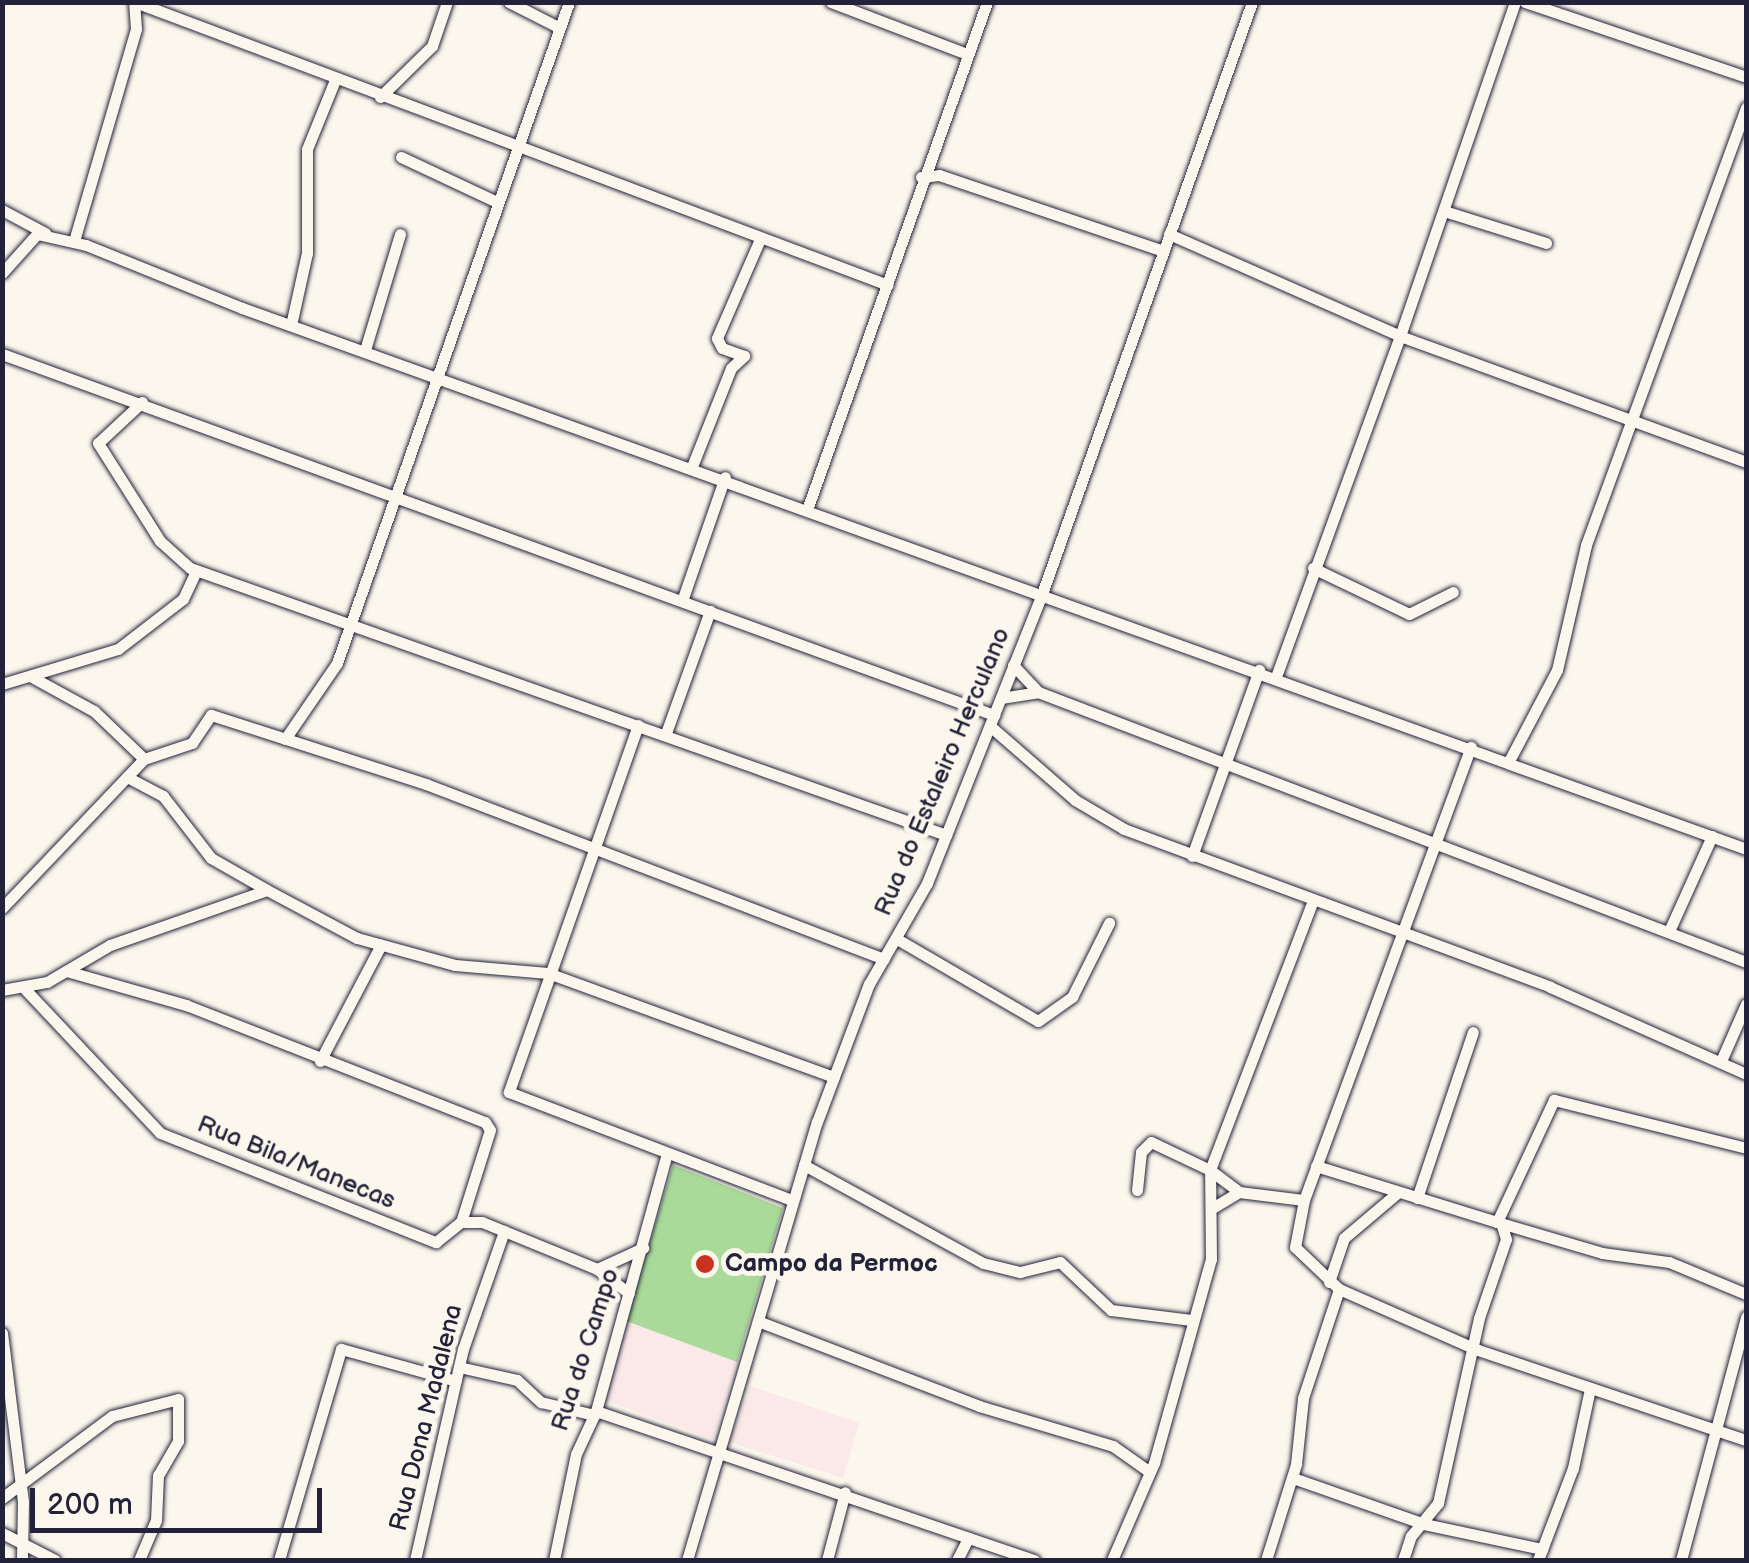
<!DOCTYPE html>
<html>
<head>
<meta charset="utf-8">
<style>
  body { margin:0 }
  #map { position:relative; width:1749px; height:1563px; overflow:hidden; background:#fbf7ec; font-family:"Balsamiq Sans",sans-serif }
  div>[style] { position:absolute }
  .built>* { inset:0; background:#fbe8e8 }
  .green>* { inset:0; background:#aada9a }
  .roads { filter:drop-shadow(0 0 2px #22223b) drop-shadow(0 0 2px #22223b) }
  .minor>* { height:11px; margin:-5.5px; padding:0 5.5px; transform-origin:5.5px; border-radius:5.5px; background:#fbf7ec }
  .dots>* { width:28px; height:28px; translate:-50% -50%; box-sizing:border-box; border:5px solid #fbf7ec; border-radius:50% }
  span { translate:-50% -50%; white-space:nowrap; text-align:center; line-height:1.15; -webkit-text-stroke:10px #fbf7ec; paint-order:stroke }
  .street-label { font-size:25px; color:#22223b }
  .poi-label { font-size:25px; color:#22223b; font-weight:700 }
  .left { translate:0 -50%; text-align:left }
  .frame { position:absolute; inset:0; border:5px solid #22223b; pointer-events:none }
  .scale { position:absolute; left:30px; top:1488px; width:292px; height:45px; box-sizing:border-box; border:5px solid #22223b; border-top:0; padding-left:12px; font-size:30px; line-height:35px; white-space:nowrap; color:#22223b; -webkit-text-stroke:8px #fbf7ec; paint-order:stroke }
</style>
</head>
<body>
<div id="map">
  <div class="built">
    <div style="clip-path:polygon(626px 1321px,737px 1362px,713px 1439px,604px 1400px)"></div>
    <div style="clip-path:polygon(750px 1386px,859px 1423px,843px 1478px,729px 1442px)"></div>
  </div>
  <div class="green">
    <div style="clip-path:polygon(673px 1165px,783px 1208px,737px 1362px,626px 1321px)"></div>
  </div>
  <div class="roads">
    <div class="minor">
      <div style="left:135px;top:2px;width:804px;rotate:20.6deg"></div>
      <div style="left:509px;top:2px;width:57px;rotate:27deg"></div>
      <div style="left:831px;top:2px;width:146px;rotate:20.9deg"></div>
      <div style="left:1515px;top:2px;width:353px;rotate:109deg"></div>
      <div style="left:1400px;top:336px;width:368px;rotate:20deg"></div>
      <div style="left:1525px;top:2px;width:233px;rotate:18.7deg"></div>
      <div style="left:380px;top:97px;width:73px;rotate:-44.4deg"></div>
      <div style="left:432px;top:46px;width:46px;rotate:-71.2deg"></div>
      <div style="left:401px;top:157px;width:106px;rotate:25.1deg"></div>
      <div style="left:921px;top:177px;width:18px;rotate:-6deg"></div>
      <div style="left:939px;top:175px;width:237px;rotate:18.7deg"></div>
      <div style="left:2px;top:210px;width:49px;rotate:28.1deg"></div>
      <div style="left:1444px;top:211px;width:107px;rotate:17.4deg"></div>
      <div style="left:1169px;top:234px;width:253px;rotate:23.8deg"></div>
      <div style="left:1400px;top:336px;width:362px;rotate:110deg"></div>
      <div style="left:74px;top:241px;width:221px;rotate:-73.7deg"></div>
      <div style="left:136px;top:29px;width:27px;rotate:-94deg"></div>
      <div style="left:2px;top:273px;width:52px;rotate:-48.1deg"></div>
      <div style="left:37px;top:234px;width:50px;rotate:12.7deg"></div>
      <div style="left:86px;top:245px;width:168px;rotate:22deg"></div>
      <div style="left:242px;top:308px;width:1598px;rotate:19.78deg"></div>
      <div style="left:291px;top:325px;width:74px;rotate:-77.5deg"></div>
      <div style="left:307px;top:253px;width:104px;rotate:-90deg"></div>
      <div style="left:307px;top:149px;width:74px;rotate:-67.9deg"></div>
      <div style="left:365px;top:350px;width:121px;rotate:-73.2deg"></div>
      <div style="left:2px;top:354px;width:1056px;rotate:20deg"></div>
      <div style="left:142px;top:402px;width:60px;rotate:137deg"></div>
      <div style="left:98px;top:443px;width:116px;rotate:57.7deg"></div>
      <div style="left:160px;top:541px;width:40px;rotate:42deg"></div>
      <div style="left:190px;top:568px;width:802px;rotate:19.45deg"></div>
      <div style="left:693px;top:464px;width:103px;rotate:-68.4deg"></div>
      <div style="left:731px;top:368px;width:18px;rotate:-43deg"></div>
      <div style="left:744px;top:356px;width:23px;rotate:-160deg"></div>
      <div style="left:722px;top:348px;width:11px;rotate:-117deg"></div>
      <div style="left:717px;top:338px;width:108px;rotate:-66.5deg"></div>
      <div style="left:808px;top:507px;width:536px;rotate:-70.48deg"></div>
      <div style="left:1313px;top:568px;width:106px;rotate:25.6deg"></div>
      <div style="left:1409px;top:614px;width:49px;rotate:-26.6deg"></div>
      <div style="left:682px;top:601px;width:131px;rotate:-70.9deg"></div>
      <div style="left:1013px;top:665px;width:37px;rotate:47deg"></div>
      <div style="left:1038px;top:692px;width:758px;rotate:20.87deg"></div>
      <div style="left:30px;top:676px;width:73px;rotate:28.7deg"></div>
      <div style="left:94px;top:711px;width:69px;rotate:43.8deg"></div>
      <div style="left:2px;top:684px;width:121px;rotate:-16.8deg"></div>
      <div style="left:118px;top:649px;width:82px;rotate:-37.6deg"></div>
      <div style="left:183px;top:599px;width:31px;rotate:-65deg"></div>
      <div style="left:1001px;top:698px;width:37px;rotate:-9deg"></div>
      <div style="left:638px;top:725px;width:389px;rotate:109.4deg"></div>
      <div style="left:509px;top:1092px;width:303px;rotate:20.9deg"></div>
      <div style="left:990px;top:726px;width:113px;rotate:41deg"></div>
      <div style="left:1075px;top:800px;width:57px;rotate:30.6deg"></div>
      <div style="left:1124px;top:829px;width:454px;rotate:20.3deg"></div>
      <div style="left:1550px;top:987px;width:214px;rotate:23.9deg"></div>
      <div style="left:666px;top:733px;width:130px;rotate:-70.2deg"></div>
      <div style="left:285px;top:739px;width:92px;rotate:-55.6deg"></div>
      <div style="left:337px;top:663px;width:701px;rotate:-70.66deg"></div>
      <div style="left:1509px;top:761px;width:103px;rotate:-62.2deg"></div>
      <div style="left:1557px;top:670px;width:128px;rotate:-76.9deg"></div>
      <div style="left:1586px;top:545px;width:466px;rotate:-69.9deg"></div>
      <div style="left:127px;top:777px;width:41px;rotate:27.8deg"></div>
      <div style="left:163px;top:796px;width:78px;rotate:52.3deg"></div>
      <div style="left:211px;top:858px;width:64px;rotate:29.7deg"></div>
      <div style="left:1192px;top:856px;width:198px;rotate:-70.2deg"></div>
      <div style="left:2px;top:908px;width:206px;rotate:-46.4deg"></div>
      <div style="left:144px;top:759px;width:51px;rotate:-18.4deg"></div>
      <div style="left:192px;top:743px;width:34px;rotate:-56deg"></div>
      <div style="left:211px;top:715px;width:226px;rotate:17.8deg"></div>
      <div style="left:426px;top:784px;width:490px;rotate:20.9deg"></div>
      <div style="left:1670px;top:929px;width:102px;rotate:-65.7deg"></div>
      <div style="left:897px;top:939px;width:163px;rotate:30.2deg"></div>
      <div style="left:1038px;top:1021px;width:42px;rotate:-35.2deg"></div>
      <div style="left:1072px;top:997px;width:83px;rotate:-63.4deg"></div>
      <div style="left:70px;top:972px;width:121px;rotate:15.9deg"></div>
      <div style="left:186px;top:1005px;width:321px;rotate:21.4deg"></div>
      <div style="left:485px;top:1122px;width:9px;rotate:58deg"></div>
      <div style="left:490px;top:1130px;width:96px;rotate:107.5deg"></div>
      <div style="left:23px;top:987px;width:200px;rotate:46.8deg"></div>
      <div style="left:160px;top:1133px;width:297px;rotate:21.6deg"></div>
      <div style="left:436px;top:1242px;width:32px;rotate:-39deg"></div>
      <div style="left:461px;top:1222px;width:21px"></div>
      <div style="left:482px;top:1222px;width:124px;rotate:22.2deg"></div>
      <div style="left:597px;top:1269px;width:40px;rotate:37deg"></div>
      <div style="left:2px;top:990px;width:46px;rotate:-10.1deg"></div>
      <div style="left:47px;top:982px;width:73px;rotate:-30.4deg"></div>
      <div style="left:110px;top:945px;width:166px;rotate:-19.3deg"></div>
      <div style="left:267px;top:890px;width:102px;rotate:28.1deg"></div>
      <div style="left:357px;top:938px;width:102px;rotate:15.4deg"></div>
      <div style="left:455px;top:965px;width:93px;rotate:4.9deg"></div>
      <div style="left:548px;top:973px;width:304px;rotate:20deg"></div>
      <div style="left:320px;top:1061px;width:131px;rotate:-62.3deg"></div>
      <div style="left:1721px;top:1061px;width:62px;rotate:-66.3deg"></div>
      <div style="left:804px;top:1165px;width:204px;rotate:28.7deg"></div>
      <div style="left:983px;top:1263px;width:38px;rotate:14deg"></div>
      <div style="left:1020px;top:1272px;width:41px;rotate:-14deg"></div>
      <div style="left:1060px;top:1262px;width:70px;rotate:43.3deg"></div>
      <div style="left:1111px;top:1310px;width:81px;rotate:7.1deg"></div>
      <div style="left:1316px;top:1166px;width:189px;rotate:17.2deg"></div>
      <div style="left:1497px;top:1222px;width:135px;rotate:-65deg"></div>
      <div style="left:1554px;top:1100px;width:198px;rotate:14deg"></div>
      <div style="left:1210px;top:1170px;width:289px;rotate:-69.1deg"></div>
      <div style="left:1137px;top:1190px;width:38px;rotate:-84deg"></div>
      <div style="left:1141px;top:1152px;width:14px;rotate:-45deg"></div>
      <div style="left:1151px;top:1142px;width:65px;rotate:25.4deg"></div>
      <div style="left:1417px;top:1198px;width:175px;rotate:-71.4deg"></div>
      <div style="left:1304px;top:1200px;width:483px;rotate:-69.8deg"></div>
      <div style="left:1214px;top:1207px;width:29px;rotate:-31deg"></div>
      <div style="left:1239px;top:1192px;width:65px;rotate:7deg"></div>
      <div style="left:1304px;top:1200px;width:48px;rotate:100.8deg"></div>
      <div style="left:1295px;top:1247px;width:61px;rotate:43.7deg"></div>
      <div style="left:1339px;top:1289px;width:152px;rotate:23.7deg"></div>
      <div style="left:1478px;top:1350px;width:283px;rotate:18.6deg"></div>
      <div style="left:1497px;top:1222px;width:109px;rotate:16.4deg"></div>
      <div style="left:1602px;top:1253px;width:68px;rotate:7.7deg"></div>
      <div style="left:1669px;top:1262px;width:83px;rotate:22.6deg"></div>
      <div style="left:597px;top:1269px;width:51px;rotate:-24.5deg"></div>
      <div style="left:1329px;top:1282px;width:46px;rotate:-71.2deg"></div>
      <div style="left:1344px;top:1238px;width:70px;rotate:-40.3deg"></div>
      <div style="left:758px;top:1321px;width:237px;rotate:21deg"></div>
      <div style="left:979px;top:1406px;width:140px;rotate:16.6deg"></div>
      <div style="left:1113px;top:1446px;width:45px;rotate:35.1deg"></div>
      <div style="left:2px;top:1333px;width:169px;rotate:82.9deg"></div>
      <div style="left:23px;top:1501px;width:59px;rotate:91deg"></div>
      <div style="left:459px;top:1367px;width:59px;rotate:12.6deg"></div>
      <div style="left:517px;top:1380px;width:33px;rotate:43deg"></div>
      <div style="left:541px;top:1402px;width:55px;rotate:13.8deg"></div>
      <div style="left:596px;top:1411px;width:463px;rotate:18.8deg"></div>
      <div style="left:1293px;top:1478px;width:139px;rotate:19.3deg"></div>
      <div style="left:1424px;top:1524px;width:121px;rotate:12deg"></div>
      <div style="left:2px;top:1498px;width:137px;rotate:-36.7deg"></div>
      <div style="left:112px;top:1416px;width:68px;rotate:-14.4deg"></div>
      <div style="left:178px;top:1399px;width:42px;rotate:90deg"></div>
      <div style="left:178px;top:1441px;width:39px;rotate:120deg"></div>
      <div style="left:158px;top:1475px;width:45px;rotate:92.5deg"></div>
      <div style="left:156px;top:1520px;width:43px;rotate:113deg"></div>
      <div style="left:2px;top:1533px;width:59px;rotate:27deg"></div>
      <div style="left:279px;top:1560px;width:220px;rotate:-73.6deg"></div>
      <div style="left:341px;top:1349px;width:119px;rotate:15.5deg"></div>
      <div style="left:415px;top:1560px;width:216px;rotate:-77.2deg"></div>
      <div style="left:463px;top:1349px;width:125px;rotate:-70.8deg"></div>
      <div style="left:554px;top:1560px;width:108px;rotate:-78.3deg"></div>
      <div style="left:576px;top:1454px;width:47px;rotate:-65.1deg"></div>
      <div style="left:596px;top:1411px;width:267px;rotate:-74.6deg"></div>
      <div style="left:687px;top:1560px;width:457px;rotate:-73.5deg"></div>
      <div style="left:817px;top:1122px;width:147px;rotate:-69.4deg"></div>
      <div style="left:869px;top:984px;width:116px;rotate:-60.1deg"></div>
      <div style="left:927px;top:883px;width:314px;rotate:-68.3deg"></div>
      <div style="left:1043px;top:591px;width:625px;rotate:-70.46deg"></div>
      <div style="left:827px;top:1560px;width:70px;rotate:-75.2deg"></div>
      <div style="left:957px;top:1560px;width:25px;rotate:-63deg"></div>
      <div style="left:1112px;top:1560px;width:106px;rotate:-66.6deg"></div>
      <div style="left:1154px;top:1463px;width:212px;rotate:-74.4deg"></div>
      <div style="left:1211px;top:1259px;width:89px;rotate:-90.6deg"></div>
      <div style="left:1210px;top:1170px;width:36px;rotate:37deg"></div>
      <div style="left:1266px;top:1560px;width:101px;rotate:-72.6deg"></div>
      <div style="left:1296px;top:1464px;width:66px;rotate:-83.9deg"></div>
      <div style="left:1303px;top:1398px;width:115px;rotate:-71.7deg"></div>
      <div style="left:1403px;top:1560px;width:25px;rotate:-72deg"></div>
      <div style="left:1411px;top:1536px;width:43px;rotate:-50.7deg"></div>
      <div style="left:1438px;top:1503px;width:189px;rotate:-77.5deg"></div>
      <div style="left:1479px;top:1318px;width:83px;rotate:-71.1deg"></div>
      <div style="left:1506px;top:1239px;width:17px;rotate:-107deg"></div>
      <div style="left:1538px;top:1560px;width:98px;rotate:-69.2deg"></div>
      <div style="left:1573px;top:1468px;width:81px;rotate:-77.9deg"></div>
      <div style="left:1681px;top:1560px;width:252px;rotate:-75deg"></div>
    </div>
  </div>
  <div class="dots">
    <div style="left:705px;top:1264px;background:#c8321e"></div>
  </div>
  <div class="street-label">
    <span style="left:943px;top:772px;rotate:-67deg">Rua do Estaleiro Herculano</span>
    <span style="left:296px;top:1163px;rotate:22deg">Rua Bila/Manecas</span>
    <span style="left:586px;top:1350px;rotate:-72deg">Rua do Campo</span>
    <span style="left:427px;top:1418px;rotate:-76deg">Rua Dona Madalena</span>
  </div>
  <div class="poi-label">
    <span class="left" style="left:725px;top:1264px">Campo da Permoc</span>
  </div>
  <div class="frame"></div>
  <div class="scale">200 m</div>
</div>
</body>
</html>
